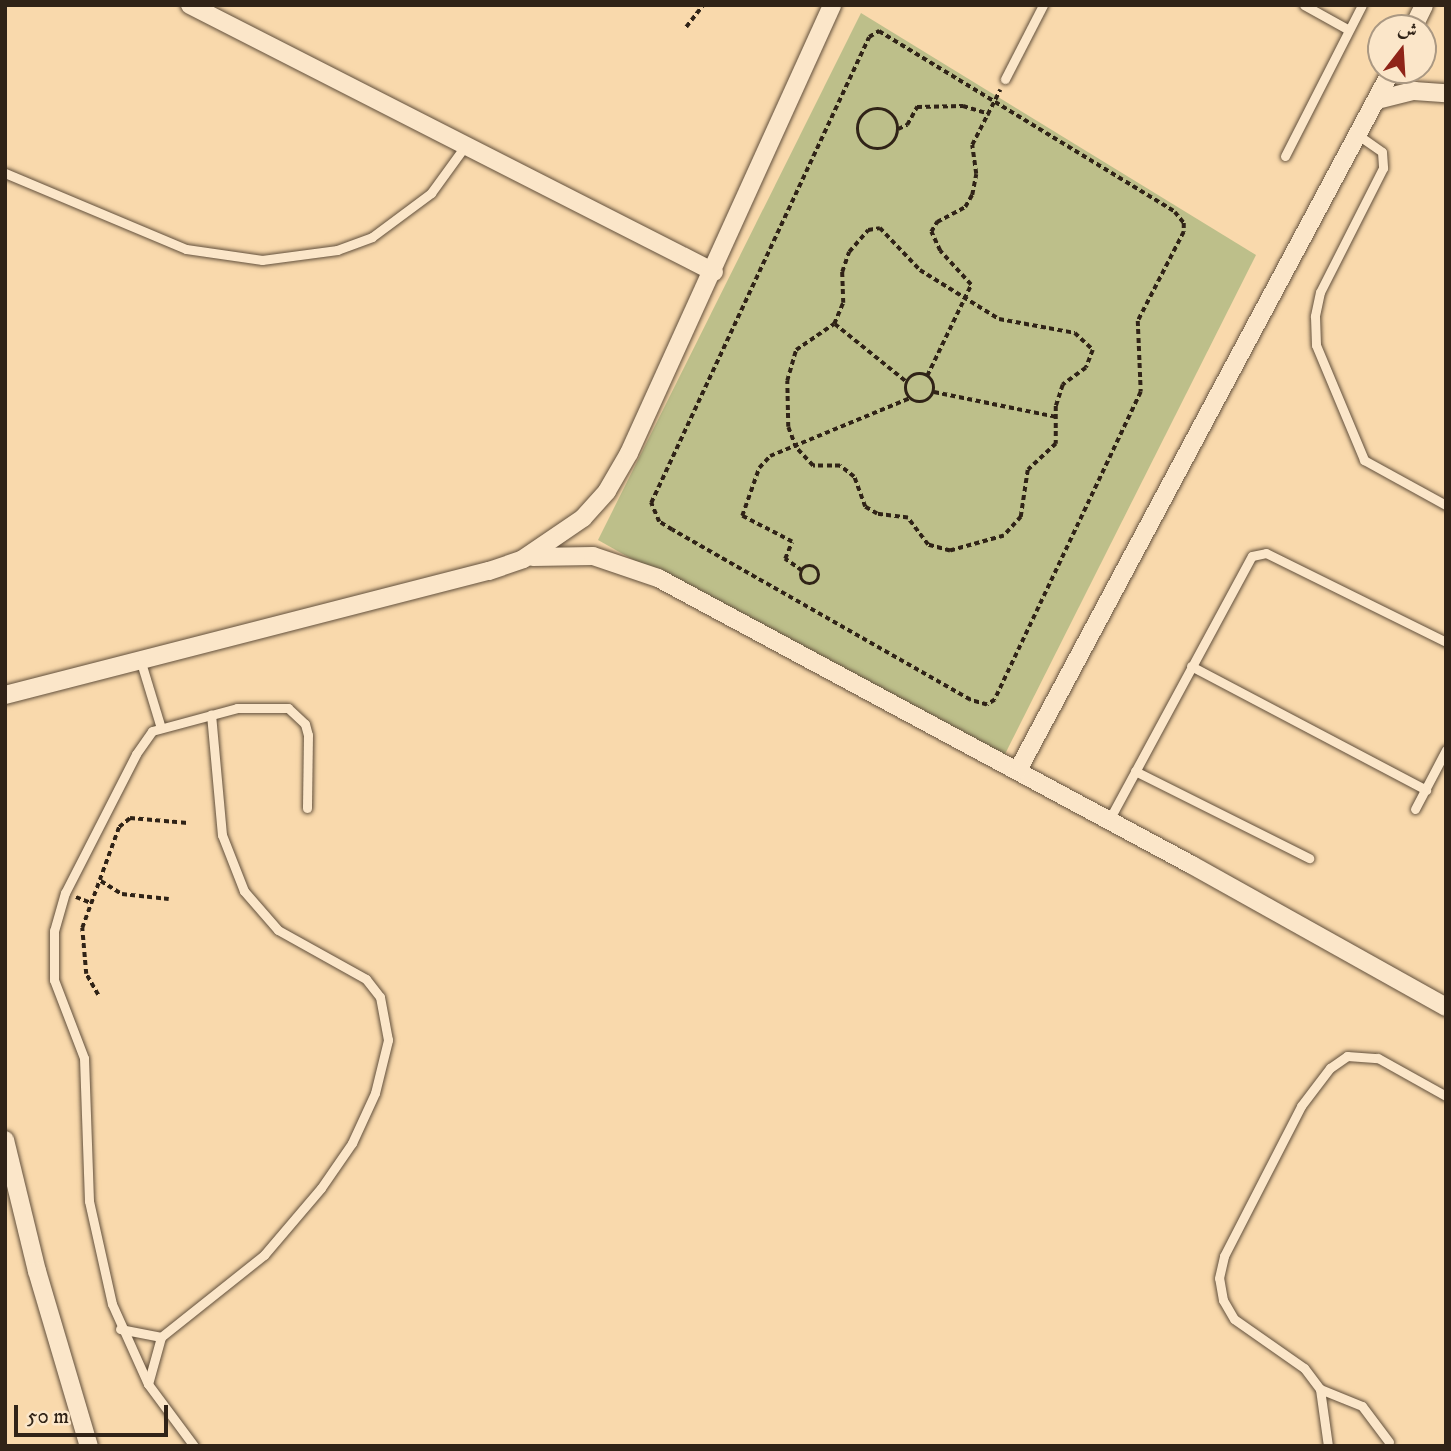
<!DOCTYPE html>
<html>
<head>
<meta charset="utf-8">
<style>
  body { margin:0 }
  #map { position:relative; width:1451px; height:1451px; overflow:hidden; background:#f9d9ac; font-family:"IM FELL DW Pica",Amiri,serif }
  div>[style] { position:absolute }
  .green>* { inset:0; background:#bdbf8a }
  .path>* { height:3.5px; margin-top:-1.75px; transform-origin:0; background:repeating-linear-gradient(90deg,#302317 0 5px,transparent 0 8.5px) }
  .path>.ring { margin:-1.75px; padding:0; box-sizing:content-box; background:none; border:3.5px solid #302317; border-radius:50% }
  .roads { filter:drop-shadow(0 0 2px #62503c) drop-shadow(0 0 2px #62503c) }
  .lane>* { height:9px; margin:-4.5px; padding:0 4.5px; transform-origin:4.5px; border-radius:4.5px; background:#fbe6c9 }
  .street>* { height:18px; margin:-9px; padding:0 9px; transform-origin:9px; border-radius:9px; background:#fbe6c9 }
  span { translate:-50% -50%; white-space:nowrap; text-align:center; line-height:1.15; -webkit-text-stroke:7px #fbe6c9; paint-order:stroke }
  .frame { position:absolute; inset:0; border:7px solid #302317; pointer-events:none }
  .north { position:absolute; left:1367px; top:14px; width:70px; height:70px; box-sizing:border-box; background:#fbe6c9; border:2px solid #aa9882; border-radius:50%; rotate:17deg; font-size:19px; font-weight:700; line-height:28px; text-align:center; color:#302317 }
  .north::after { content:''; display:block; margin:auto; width:24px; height:32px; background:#8f2418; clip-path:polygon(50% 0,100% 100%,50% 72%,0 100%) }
  .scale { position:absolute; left:14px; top:1405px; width:154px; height:32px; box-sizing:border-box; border:4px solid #302317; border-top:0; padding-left:9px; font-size:21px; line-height:24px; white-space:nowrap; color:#302317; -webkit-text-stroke:5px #fbe6c9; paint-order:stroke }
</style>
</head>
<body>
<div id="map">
  <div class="green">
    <div style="clip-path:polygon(861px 13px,1256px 255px,999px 766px,598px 540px)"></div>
  </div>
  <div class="path">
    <div style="left:686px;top:27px;width:28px;rotate:-52deg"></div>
    <div style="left:879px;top:31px;width:347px;rotate:31.4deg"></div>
    <div style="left:1175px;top:212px;width:14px;rotate:51deg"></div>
    <div style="left:1184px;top:223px;width:9px;rotate:90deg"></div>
    <div style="left:1184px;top:232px;width:100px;rotate:117.3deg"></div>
    <div style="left:1138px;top:321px;width:71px;rotate:87.6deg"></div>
    <div style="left:1141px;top:392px;width:341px;rotate:115.4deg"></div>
    <div style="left:995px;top:700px;width:9px;rotate:148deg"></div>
    <div style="left:987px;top:705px;width:18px;rotate:-164deg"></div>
    <div style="left:970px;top:700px;width:343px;rotate:-150.3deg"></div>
    <div style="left:672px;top:530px;width:15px;rotate:-148deg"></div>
    <div style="left:659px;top:522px;width:21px;rotate:-113deg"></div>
    <div style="left:651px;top:503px;width:514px;rotate:-64.93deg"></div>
    <div style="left:869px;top:37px;width:12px;rotate:-31deg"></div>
    <div class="ring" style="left:858px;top:109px;width:36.5px;height:36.5px"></div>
    <div style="left:898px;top:129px;width:10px;rotate:-24deg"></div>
    <div style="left:907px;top:125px;width:21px;rotate:-61deg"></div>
    <div style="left:917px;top:107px;width:46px;rotate:-1.2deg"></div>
    <div style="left:963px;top:106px;width:28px;rotate:17deg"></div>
    <div style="left:880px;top:228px;width:58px;rotate:46.4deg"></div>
    <div style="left:920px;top:270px;width:93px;rotate:31.8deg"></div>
    <div style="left:999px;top:319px;width:77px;rotate:10.4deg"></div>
    <div style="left:1075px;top:333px;width:25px;rotate:43deg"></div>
    <div style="left:1093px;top:350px;width:19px;rotate:111deg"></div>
    <div style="left:1086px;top:368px;width:29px;rotate:144deg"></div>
    <div style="left:1063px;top:385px;width:22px;rotate:108deg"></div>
    <div style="left:1056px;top:406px;width:38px;rotate:90deg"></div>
    <div style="left:1056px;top:444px;width:38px;rotate:137deg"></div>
    <div style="left:1028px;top:470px;width:48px;rotate:98.5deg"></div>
    <div style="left:1021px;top:517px;width:25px;rotate:132deg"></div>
    <div style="left:1004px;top:536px;width:56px;rotate:164.5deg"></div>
    <div style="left:950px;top:551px;width:23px;rotate:-165deg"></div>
    <div style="left:928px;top:545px;width:34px;rotate:-127deg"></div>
    <div style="left:908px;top:518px;width:31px;rotate:-173deg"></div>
    <div style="left:877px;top:514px;width:14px;rotate:-150deg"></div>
    <div style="left:865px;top:507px;width:32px;rotate:-110deg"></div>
    <div style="left:854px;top:477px;width:18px;rotate:-142deg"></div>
    <div style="left:840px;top:466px;width:27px;rotate:180deg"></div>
    <div style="left:813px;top:466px;width:25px;rotate:-133deg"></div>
    <div style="left:796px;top:448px;width:22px;rotate:-111deg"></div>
    <div style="left:788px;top:427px;width:46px;rotate:-91.2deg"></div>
    <div style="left:787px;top:381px;width:32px;rotate:-74deg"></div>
    <div style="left:796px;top:350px;width:46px;rotate:-34.4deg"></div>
    <div style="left:834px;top:324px;width:23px;rotate:-67deg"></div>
    <div style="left:843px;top:303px;width:31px;rotate:-92deg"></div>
    <div style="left:842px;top:272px;width:21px;rotate:-71deg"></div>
    <div style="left:849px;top:252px;width:29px;rotate:-49deg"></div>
    <div style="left:868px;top:230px;width:12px;rotate:-9deg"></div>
    <div style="left:835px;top:324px;width:92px;rotate:38.9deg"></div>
    <div class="ring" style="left:906px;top:374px;width:24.5px;height:24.5px"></div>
    <div style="left:927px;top:376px;width:101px;rotate:-64.2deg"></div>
    <div style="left:971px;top:285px;width:46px;rotate:-132.4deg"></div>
    <div style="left:940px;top:251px;width:21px;rotate:-115deg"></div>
    <div style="left:931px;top:232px;width:12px;rotate:-59deg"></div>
    <div style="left:937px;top:222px;width:32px;rotate:-28deg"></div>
    <div style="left:965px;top:207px;width:14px;rotate:-60deg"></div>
    <div style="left:972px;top:195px;width:21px;rotate:-79deg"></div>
    <div style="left:976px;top:174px;width:29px;rotate:-98deg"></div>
    <div style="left:972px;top:145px;width:62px;rotate:-63deg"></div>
    <div style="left:934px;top:392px;width:126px;rotate:11.5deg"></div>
    <div class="ring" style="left:801px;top:566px;width:14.5px;height:14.5px"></div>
    <div style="left:802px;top:571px;width:21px;rotate:-145deg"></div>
    <div style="left:785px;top:559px;width:18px;rotate:-68deg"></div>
    <div style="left:792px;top:542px;width:56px;rotate:-152.5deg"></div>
    <div style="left:742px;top:516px;width:51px;rotate:-70.5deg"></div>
    <div style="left:759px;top:468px;width:16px;rotate:-47deg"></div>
    <div style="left:770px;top:456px;width:152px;rotate:-22.5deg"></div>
    <div style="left:101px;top:881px;width:25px;rotate:32deg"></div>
    <div style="left:122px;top:894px;width:47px;rotate:6.1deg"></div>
    <div style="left:76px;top:897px;width:16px;rotate:22deg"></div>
    <div style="left:98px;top:995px;width:24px;rotate:-120deg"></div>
    <div style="left:86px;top:974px;width:46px;rotate:-95deg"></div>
    <div style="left:82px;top:928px;width:108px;rotate:-69.9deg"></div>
    <div style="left:119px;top:827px;width:14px;rotate:-39deg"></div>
    <div style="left:130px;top:818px;width:58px;rotate:4.9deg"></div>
  </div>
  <div class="roads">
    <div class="lane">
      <div style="left:1304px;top:5px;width:51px;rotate:29.1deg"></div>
      <div style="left:1005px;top:79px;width:83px;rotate:-62.8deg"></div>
      <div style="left:1358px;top:135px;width:29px;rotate:35deg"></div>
      <div style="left:1382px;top:152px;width:16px;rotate:86deg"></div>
      <div style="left:1383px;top:168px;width:139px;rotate:116.9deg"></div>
      <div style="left:1320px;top:292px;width:25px;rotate:102deg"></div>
      <div style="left:1315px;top:316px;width:29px;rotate:88deg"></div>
      <div style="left:1316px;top:345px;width:125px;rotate:67.3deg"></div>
      <div style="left:1364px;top:460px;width:94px;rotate:28.8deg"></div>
      <div style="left:1285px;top:156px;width:169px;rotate:-63deg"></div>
      <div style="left:5px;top:173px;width:196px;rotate:22.8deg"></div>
      <div style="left:186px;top:249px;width:77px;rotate:8.2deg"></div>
      <div style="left:262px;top:260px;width:76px;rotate:-7.6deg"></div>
      <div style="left:337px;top:250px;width:37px;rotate:-20deg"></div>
      <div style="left:372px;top:237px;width:74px;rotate:-36.7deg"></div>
      <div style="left:431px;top:193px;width:58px;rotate:-54.1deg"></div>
      <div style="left:140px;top:659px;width:72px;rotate:73.1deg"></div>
      <div style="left:1191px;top:666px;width:266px;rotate:27.8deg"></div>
      <div style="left:1135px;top:771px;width:195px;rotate:26.6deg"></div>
      <div style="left:1415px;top:809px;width:67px;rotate:-62.3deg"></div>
      <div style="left:1109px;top:820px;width:300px;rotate:-61.6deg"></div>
      <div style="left:1252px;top:556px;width:14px;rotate:-12deg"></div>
      <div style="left:1266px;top:553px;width:201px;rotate:26.3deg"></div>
      <div style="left:120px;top:1329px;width:42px;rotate:11deg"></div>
      <div style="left:148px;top:1384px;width:49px;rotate:-74.5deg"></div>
      <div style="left:161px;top:1337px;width:132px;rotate:-38.5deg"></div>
      <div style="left:264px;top:1255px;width:88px;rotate:-49.6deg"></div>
      <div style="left:321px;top:1188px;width:55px;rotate:-55.4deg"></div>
      <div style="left:352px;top:1143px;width:55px;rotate:-65.3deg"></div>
      <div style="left:375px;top:1093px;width:55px;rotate:-76.2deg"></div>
      <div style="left:388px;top:1040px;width:44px;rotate:-100.5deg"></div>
      <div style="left:380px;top:997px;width:23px;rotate:-128deg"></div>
      <div style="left:366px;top:979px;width:101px;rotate:-150.9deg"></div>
      <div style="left:278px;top:930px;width:52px;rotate:-131.1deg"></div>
      <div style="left:244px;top:891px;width:60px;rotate:-111.4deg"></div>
      <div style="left:222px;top:835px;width:121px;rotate:-95.2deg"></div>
      <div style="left:1320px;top:1389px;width:45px;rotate:22deg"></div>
      <div style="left:1362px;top:1406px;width:45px;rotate:53.1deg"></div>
      <div style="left:194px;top:1446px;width:77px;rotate:-126.6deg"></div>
      <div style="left:148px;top:1384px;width:88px;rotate:-114.2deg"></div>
      <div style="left:112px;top:1304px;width:106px;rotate:-102.6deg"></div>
      <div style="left:89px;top:1201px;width:143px;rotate:-92deg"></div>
      <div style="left:84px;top:1058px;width:84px;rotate:-111deg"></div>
      <div style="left:54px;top:980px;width:49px;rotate:-90deg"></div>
      <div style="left:54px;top:931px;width:40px;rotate:-74deg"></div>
      <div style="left:65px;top:893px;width:156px;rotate:-62.9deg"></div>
      <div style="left:136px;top:754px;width:28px;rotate:-55deg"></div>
      <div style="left:152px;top:731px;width:88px;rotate:-15.1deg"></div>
      <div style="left:237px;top:708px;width:51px"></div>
      <div style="left:288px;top:708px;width:23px;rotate:43deg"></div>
      <div style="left:305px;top:724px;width:11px;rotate:75deg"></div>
      <div style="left:308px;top:735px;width:73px;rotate:90.8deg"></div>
      <div style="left:1328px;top:1446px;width:58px;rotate:-98deg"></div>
      <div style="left:1320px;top:1389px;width:26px;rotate:-127deg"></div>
      <div style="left:1304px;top:1368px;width:85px;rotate:-145deg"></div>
      <div style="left:1234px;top:1319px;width:22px;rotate:-120deg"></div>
      <div style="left:1223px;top:1300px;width:22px;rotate:-100deg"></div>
      <div style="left:1219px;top:1278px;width:23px;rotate:-77deg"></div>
      <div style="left:1224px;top:1256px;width:169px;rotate:-62.8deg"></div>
      <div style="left:1301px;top:1106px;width:48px;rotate:-52.7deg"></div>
      <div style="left:1330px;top:1068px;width:21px;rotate:-35deg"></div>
      <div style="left:1347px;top:1056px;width:31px;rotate:4deg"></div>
      <div style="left:1378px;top:1058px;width:78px;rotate:29.2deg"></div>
    </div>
    <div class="street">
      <div style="left:190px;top:5px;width:588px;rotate:27deg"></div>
      <div style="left:1413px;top:28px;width:25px;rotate:-64deg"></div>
      <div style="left:1377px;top:100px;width:38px;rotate:-14deg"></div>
      <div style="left:1414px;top:91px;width:32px;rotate:4deg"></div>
      <div style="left:533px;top:557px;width:60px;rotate:-1deg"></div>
      <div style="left:593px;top:556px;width:69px;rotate:18.7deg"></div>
      <div style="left:658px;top:578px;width:606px;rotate:28.26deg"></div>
      <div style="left:1192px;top:865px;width:291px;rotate:29.2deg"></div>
      <div style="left:5px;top:695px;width:500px;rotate:-14.4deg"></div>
      <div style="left:489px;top:571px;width:36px;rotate:-19deg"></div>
      <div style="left:523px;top:559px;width:73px;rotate:-34.3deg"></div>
      <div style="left:583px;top:518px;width:36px;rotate:-48deg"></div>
      <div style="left:607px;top:491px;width:44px;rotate:-59.9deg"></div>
      <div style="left:629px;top:453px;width:492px;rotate:-65.6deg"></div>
      <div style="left:1018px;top:770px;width:794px;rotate:-61.89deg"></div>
      <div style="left:5px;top:1140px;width:135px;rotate:76.3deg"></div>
      <div style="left:37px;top:1271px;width:183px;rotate:73.5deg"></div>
    </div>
  </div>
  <div class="frame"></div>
  <div class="north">ش</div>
  <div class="scale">50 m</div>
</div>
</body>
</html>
